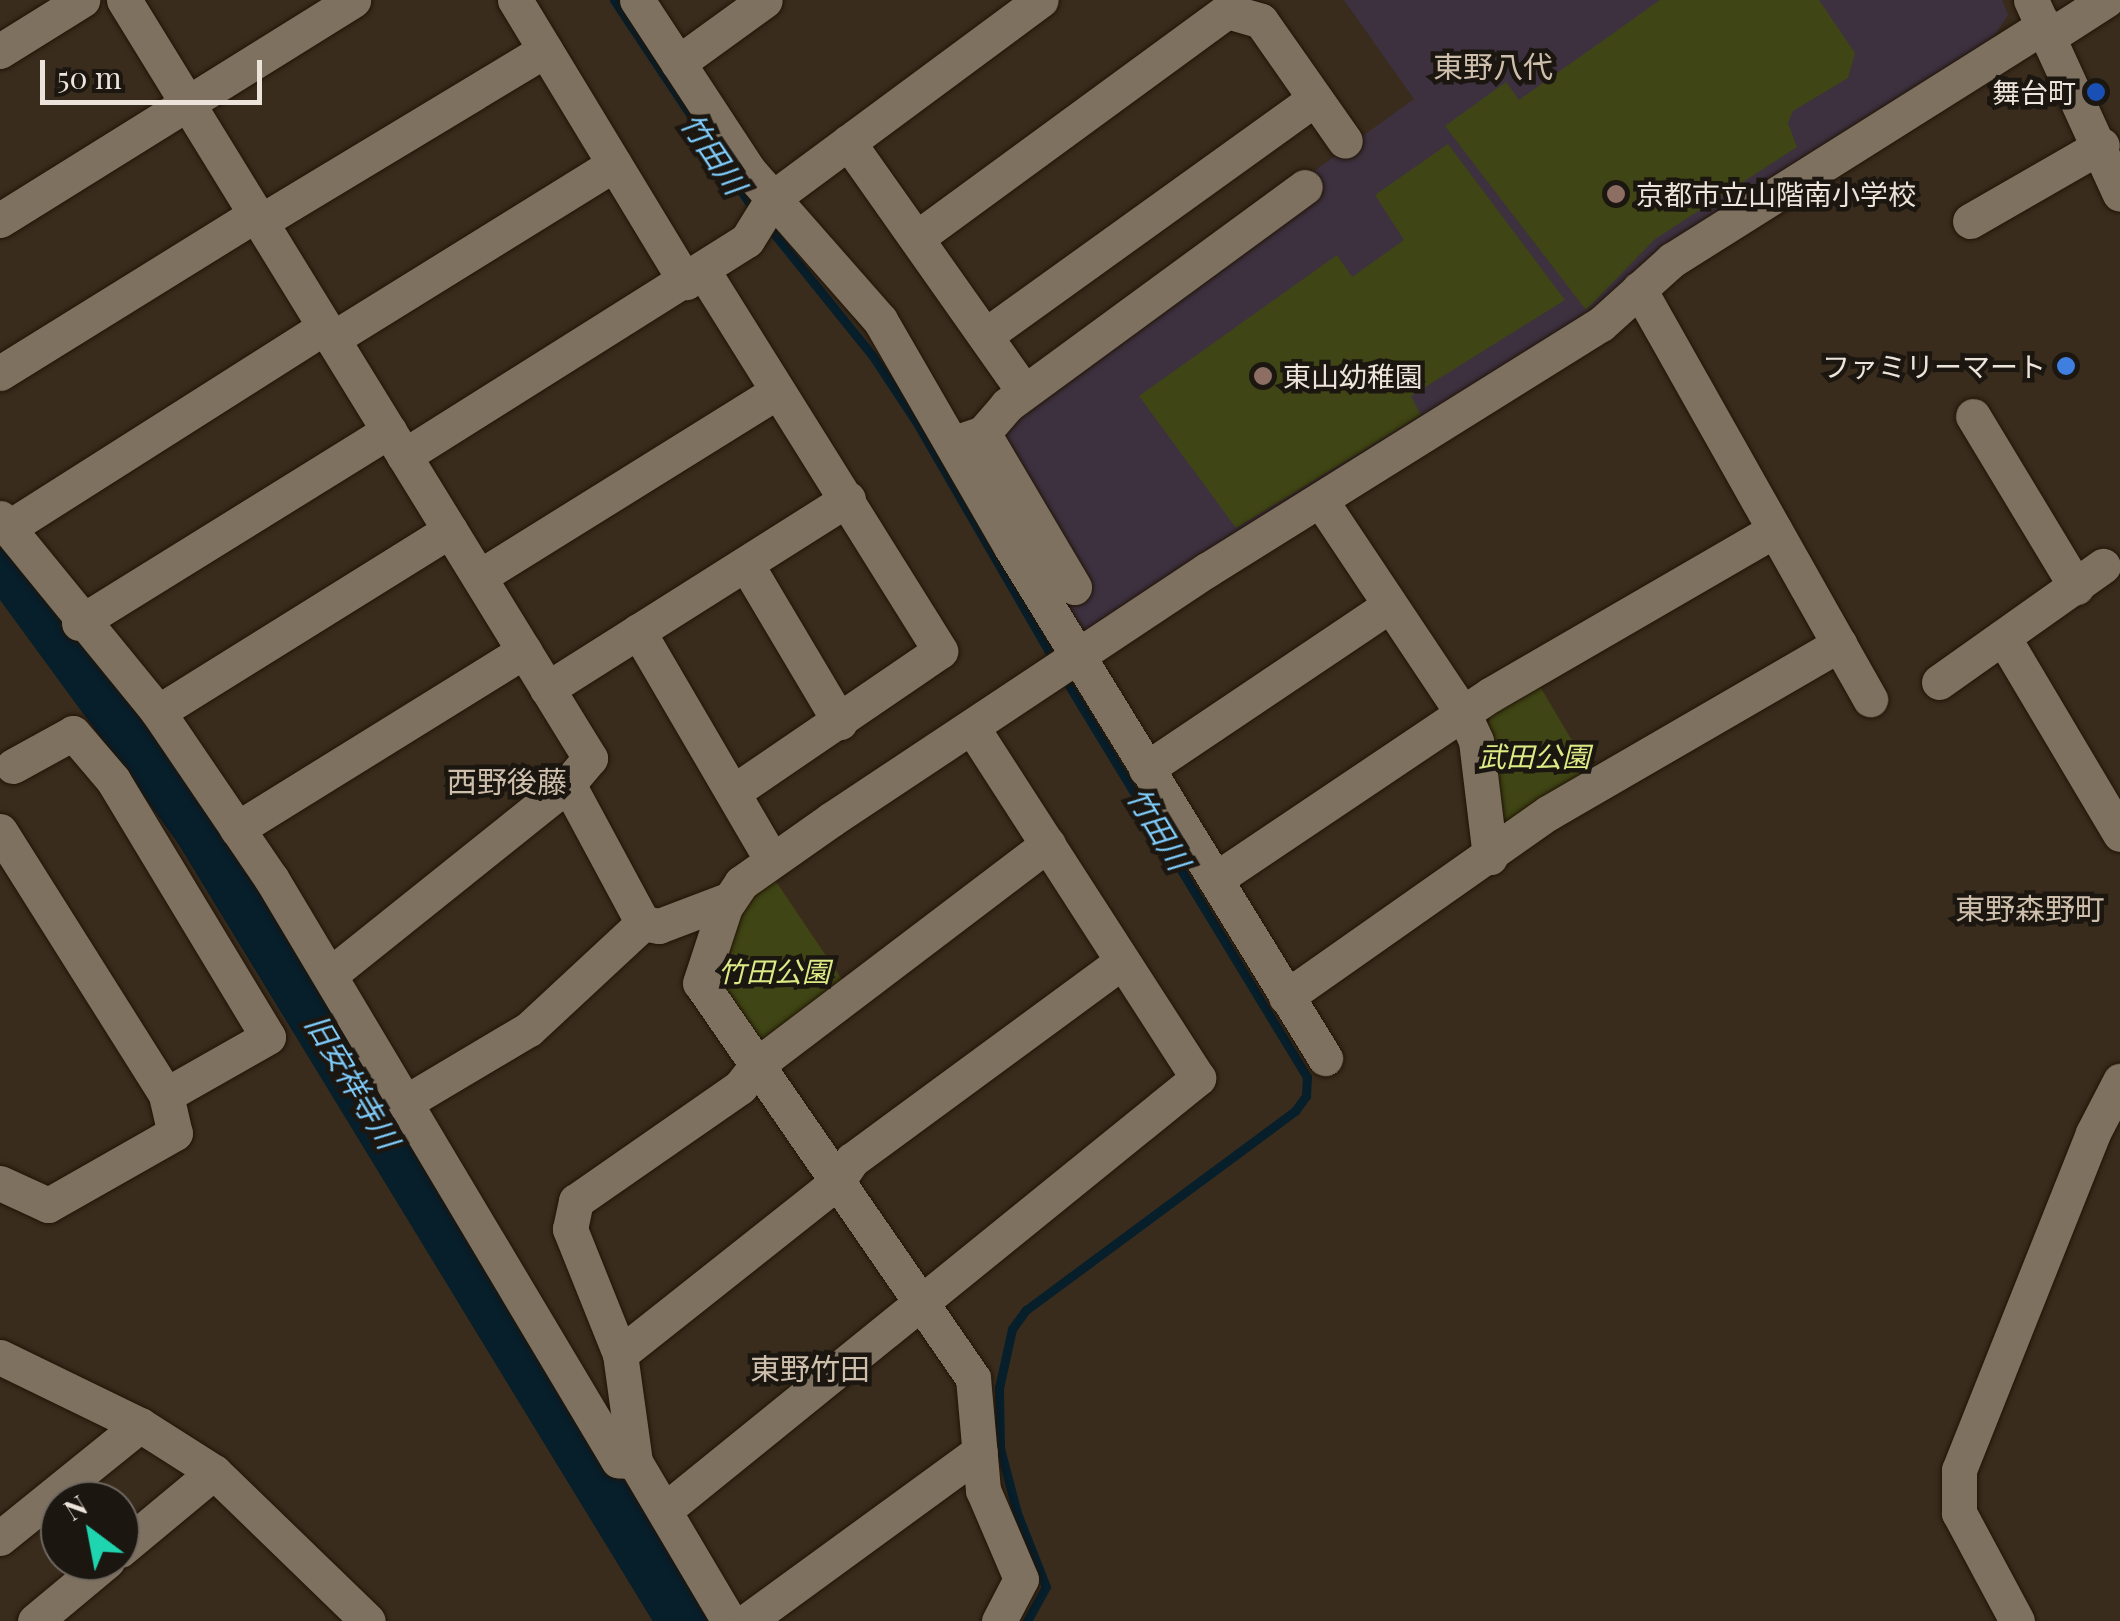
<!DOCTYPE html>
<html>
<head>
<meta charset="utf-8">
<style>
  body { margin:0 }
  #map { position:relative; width:2120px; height:1621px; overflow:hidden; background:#392c1d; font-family:"Playfair Display","Noto Sans JP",serif }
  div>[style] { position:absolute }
  .education>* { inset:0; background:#3d3140 }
  .green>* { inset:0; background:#3f4514 }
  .stream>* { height:9px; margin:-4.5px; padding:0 4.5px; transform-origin:4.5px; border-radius:4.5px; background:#071e2b }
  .river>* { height:52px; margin:-26px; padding:0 26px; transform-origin:26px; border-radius:26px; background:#071e2b }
  .roads { filter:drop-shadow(0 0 2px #201406) drop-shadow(0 0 2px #201406) }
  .minor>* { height:35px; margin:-17.5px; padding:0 17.5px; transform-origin:17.5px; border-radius:17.5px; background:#7f7160 }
  .dots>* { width:28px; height:28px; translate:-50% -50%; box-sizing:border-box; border:5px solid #1b160f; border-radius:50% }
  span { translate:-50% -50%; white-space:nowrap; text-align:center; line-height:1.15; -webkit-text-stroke:9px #1b160f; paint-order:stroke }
  .poi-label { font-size:28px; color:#ece4da }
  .right { translate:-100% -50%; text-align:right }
  .left { translate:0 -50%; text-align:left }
  .park-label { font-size:28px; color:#dceb86; font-style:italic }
  .neighbourhood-label { font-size:30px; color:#cebfac }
  .water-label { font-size:30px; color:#7fccfb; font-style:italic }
  .north { position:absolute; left:40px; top:1481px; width:100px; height:100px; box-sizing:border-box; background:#1b160f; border:2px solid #6f6860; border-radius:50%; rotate:328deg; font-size:28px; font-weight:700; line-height:40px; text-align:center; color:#ece4da }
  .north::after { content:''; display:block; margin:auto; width:35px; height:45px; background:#1fd5b0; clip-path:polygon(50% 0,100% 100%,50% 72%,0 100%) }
  .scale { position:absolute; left:40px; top:60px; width:222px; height:45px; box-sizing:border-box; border:5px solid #ece4da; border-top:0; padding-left:12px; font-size:30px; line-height:35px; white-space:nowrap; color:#ece4da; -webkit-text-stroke:8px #1b160f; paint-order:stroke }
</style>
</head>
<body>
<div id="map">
  <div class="education">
    <div style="clip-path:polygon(1344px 0,2002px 0,2008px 15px,1993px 38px,1583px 323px,1080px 646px,957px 429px,1414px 99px)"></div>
  </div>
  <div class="green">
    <div style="clip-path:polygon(1660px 0,1819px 0,1855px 53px,1848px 78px,1793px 111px,1788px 123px,1797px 147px,1655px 239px,1586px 310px,1445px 126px,1506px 82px,1519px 100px)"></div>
    <div style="clip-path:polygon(1448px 144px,1565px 300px,1411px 396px,1421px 415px,1236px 528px,1139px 396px,1337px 255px,1352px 277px,1404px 240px,1375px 195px)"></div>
    <div style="clip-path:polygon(1538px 683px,1593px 776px,1508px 825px,1494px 816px,1487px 730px,1492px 710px)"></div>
    <div style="clip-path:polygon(775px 880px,845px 984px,769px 1040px,751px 1037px,716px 988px,736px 908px)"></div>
  </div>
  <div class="stream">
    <div style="left:614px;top:0;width:252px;rotate:56.3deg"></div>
    <div style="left:767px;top:225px;width:167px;rotate:51.1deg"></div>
    <div style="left:872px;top:355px;width:82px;rotate:56.5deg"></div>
    <div style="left:917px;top:423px;width:276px;rotate:60deg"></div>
    <div style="left:1027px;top:1621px;width:39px;rotate:-61deg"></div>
    <div style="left:1046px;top:1587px;width:79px;rotate:-111.4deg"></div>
    <div style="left:1017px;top:1513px;width:67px;rotate:-104.7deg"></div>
    <div style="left:1000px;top:1448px;width:60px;rotate:-91deg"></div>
    <div style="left:999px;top:1388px;width:60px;rotate:-77.6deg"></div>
    <div style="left:1012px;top:1329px;width:24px;rotate:-54deg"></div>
    <div style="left:1026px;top:1310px;width:335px;rotate:-36.5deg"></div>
    <div style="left:1295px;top:1111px;width:19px;rotate:-54deg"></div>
    <div style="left:1306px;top:1096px;width:19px;rotate:-87deg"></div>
    <div style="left:1307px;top:1077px;width:470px;rotate:-121.3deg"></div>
  </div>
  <div class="river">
    <div style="left:0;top:556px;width:337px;rotate:53.8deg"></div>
    <div style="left:199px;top:828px;width:929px;rotate:58.6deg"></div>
  </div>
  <div class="roads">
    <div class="minor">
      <div style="left:124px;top:0;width:890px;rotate:58.42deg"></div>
      <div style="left:590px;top:758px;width:34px;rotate:130deg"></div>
      <div style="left:568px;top:784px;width:305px;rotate:141.3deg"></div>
      <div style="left:515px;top:0;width:330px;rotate:58.8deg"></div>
      <div style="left:637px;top:0;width:204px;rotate:56.8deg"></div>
      <div style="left:749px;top:171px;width:198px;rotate:48.7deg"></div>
      <div style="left:880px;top:320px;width:262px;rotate:60deg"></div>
      <div style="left:1011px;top:547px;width:600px;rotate:58.43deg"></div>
      <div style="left:2031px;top:0;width:213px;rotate:65.4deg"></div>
      <div style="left:2050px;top:36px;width:67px;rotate:-32.7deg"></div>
      <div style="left:0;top:51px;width:97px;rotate:-31.9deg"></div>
      <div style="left:678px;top:63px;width:107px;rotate:-35.9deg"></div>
      <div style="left:848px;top:142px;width:291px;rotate:54.8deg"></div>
      <div style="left:0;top:220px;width:416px;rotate:-31.9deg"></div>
      <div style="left:1970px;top:221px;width:152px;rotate:-29.9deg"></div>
      <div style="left:260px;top:222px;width:333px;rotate:-31.1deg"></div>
      <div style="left:918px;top:237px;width:383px;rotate:-36.2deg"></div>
      <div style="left:1227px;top:11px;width:35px;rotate:16deg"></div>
      <div style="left:1261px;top:21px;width:146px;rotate:55deg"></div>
      <div style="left:703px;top:271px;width:448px;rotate:58deg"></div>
      <div style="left:940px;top:651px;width:248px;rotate:145.7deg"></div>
      <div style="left:1639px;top:289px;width:471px;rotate:60.6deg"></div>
      <div style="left:986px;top:335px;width:403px;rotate:-35.7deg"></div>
      <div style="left:332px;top:339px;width:332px;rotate:-31.8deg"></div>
      <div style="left:0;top:373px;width:301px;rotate:-31.8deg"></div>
      <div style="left:1973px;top:416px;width:200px;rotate:58.9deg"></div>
      <div style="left:983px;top:433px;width:37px;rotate:-49deg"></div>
      <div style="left:1007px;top:405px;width:369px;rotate:-36.2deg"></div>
      <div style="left:960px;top:441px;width:24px;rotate:-19deg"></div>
      <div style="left:983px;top:433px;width:179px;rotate:59.4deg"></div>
      <div style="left:404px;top:456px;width:405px;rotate:-32.2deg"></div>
      <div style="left:747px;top:240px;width:49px;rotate:-58.2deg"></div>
      <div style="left:773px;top:198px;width:333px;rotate:-36.5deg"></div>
      <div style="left:1321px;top:501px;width:260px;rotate:56.3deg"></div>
      <div style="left:1465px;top:717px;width:26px;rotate:65deg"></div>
      <div style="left:1476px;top:741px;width:117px;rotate:83.1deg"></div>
      <div style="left:0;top:518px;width:250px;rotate:50.8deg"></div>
      <div style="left:158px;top:712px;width:201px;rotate:55.8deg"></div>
      <div style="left:271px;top:878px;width:678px;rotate:59.2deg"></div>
      <div style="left:618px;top:1460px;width:17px;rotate:7deg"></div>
      <div style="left:8px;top:528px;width:375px;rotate:-32.4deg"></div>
      <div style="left:746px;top:564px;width:184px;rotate:59.3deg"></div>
      <div style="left:479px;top:577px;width:350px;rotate:-31.9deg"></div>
      <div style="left:79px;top:623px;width:365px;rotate:-31.8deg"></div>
      <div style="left:638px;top:631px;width:265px;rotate:59.7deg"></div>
      <div style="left:2003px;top:637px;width:229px;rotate:59.3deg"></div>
      <div style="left:1939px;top:682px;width:201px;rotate:-35.3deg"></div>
      <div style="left:547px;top:689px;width:356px;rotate:-32.3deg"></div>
      <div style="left:158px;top:712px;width:344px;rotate:-31.9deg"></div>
      <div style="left:13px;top:766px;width:68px;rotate:-28.8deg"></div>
      <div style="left:73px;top:733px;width:62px;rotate:49.6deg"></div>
      <div style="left:113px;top:780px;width:300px;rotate:58.9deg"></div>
      <div style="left:268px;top:1037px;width:117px;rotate:150.4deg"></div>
      <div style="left:1146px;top:769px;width:294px;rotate:-33.9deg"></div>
      <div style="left:568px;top:784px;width:158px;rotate:61.7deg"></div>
      <div style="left:643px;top:923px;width:16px;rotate:11deg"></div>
      <div style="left:659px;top:926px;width:76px;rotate:-20.8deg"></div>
      <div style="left:237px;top:829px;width:338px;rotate:-31.8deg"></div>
      <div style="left:0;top:831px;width:312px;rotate:57.8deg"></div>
      <div style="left:166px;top:1095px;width:39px;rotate:77deg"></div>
      <div style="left:175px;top:1133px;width:146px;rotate:150.4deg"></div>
      <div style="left:48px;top:1205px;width:53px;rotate:-155.4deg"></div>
      <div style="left:1216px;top:879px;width:330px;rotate:-33.9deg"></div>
      <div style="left:1490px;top:695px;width:329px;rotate:-30.1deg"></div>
      <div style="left:1286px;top:997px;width:320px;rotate:-35.1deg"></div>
      <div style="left:1548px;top:813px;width:337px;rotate:-30.1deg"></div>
      <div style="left:406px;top:1102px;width:143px;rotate:-30.7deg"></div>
      <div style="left:529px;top:1029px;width:156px;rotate:-42.9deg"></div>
      <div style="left:620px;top:1354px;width:277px;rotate:-38.4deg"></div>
      <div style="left:837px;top:1182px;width:27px;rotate:-56deg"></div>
      <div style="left:852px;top:1160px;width:335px;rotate:-36.3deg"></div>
      <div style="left:0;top:1357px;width:156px;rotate:25.9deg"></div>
      <div style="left:140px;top:1425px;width:88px;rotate:32.4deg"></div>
      <div style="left:214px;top:1472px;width:214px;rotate:44.1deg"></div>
      <div style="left:666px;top:1509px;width:685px;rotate:-39.01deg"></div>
      <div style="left:1198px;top:1078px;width:415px;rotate:-122.8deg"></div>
      <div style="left:0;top:1538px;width:180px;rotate:-38.9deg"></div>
      <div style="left:120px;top:1550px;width:122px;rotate:-39.7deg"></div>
      <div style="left:35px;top:1621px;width:94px;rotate:-39.8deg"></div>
      <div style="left:729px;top:1621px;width:185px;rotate:-120.6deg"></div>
      <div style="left:635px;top:1462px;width:109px;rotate:-97.9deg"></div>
      <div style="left:620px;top:1354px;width:135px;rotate:-111.8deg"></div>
      <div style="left:570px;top:1229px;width:29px;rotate:-78deg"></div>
      <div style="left:576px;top:1201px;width:200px;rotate:-34.8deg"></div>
      <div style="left:740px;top:1087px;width:29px;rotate:-52deg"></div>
      <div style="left:758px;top:1064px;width:364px;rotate:-37.2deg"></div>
      <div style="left:747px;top:1621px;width:288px;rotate:-36.1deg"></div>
      <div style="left:999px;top:1621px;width:47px;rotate:-62.4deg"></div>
      <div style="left:1021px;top:1579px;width:97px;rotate:-113.1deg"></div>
      <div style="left:983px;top:1490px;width:112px;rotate:-95.1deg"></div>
      <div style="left:973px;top:1378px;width:480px;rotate:-124.6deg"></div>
      <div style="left:700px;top:983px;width:80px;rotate:-71.8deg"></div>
      <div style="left:725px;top:907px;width:29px;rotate:-56deg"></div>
      <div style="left:741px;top:883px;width:111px;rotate:-35.1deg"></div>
      <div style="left:832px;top:819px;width:450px;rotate:-33.6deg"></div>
      <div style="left:1207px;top:570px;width:464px;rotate:-32deg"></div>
      <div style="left:1601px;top:324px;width:96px;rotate:-42deg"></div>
      <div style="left:1672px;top:260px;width:441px;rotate:-32.2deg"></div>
      <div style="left:2017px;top:1621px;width:123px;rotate:-118.2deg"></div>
      <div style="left:1959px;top:1513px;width:43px;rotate:-90deg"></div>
      <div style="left:1959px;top:1470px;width:363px;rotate:-68.3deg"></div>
      <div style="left:2093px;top:1133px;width:59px;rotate:-62.6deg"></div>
    </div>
  </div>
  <div class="dots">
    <div style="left:2096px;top:92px;background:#1a4fb4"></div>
    <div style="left:1616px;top:194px;background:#8d6e63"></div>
    <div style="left:2066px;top:366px;background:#3f7fe0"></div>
    <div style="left:1263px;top:376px;background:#8d6e63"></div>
  </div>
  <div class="poi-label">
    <span class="right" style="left:2076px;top:92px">舞台町</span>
    <span class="left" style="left:1636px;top:194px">京都市立山階南小学校</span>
    <span class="right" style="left:2046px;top:366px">ファミリーマート</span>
    <span class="left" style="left:1283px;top:376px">東山幼稚園</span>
  </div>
  <div class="park-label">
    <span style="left:1534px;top:756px">武田公園</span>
    <span style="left:774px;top:971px">竹田公園</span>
  </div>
  <div class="neighbourhood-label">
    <span style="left:1493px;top:66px">東野八代</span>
    <span style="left:507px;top:781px">西野後藤</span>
    <span style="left:2030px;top:908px">東野森野町</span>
    <span style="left:810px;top:1368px">東野竹田</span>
  </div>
  <div class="water-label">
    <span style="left:714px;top:153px;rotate:56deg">竹田川</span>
    <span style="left:1159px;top:828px;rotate:59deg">竹田川</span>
    <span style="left:353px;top:1081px;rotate:59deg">旧安祥寺川</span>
  </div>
  <div class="north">N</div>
  <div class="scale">50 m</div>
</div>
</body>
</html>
